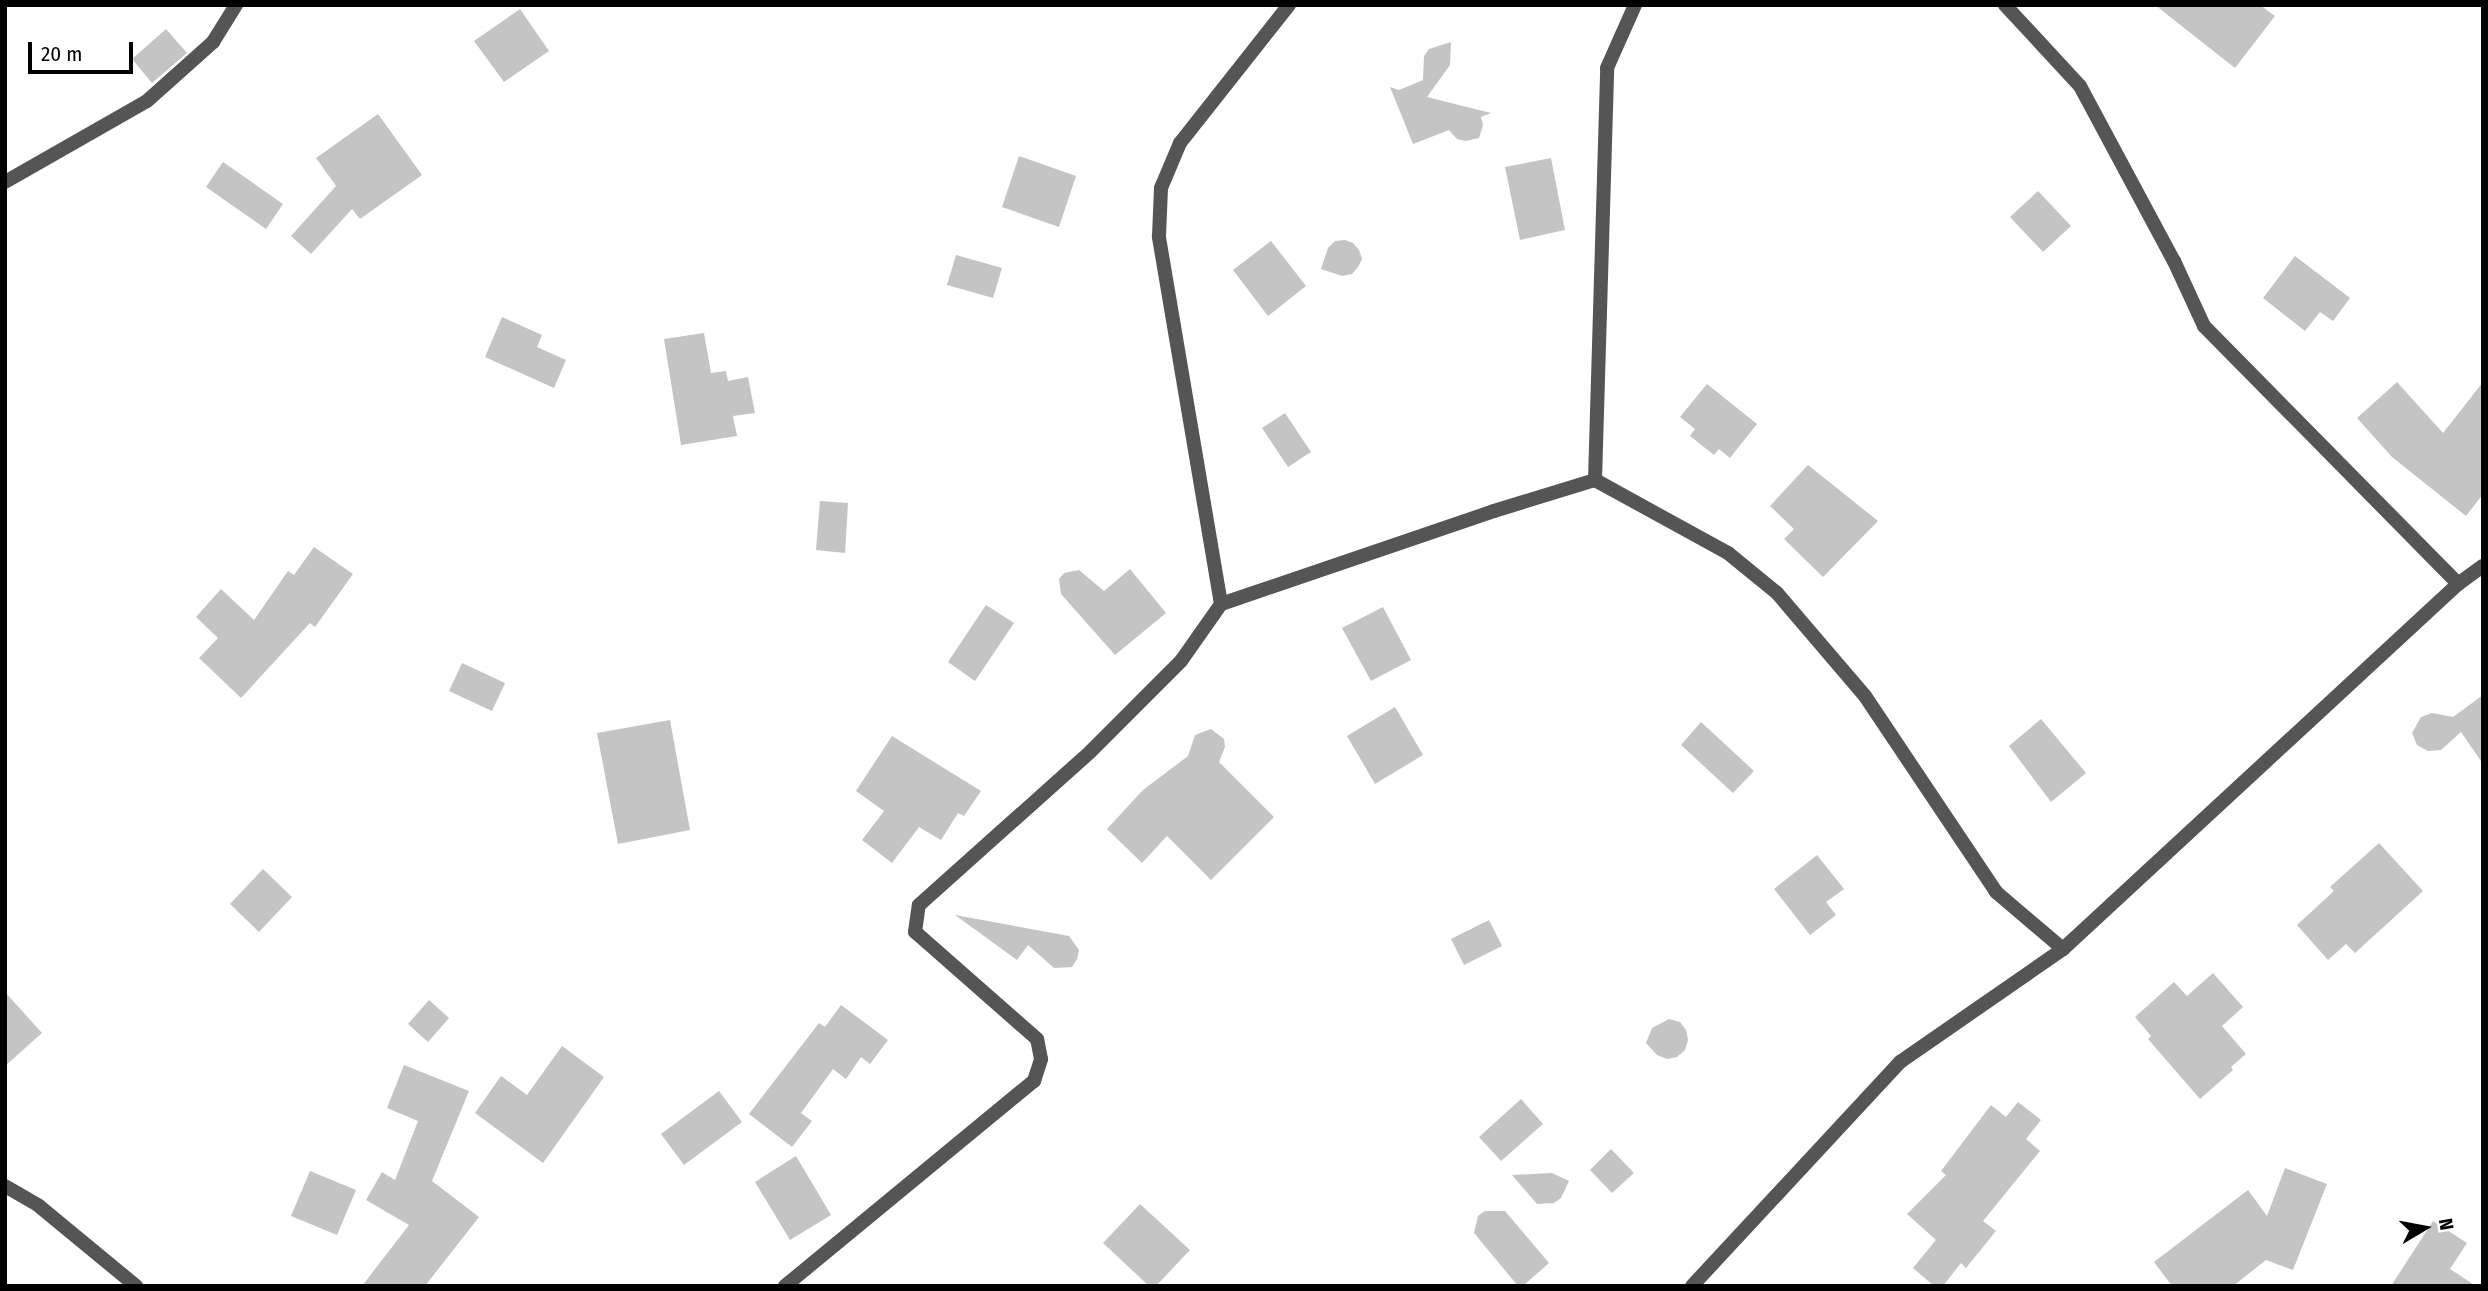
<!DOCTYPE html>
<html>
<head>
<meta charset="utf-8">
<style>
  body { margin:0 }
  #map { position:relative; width:2488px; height:1291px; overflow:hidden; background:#fff; font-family:"Fira Sans Condensed",sans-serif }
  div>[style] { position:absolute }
  .building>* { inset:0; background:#c4c4c4 }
  .street>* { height:14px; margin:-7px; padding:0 7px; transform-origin:7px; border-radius:7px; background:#555 }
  span { translate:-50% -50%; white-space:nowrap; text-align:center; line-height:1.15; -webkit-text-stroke:6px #fff; paint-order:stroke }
  .frame { position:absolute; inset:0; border:7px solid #000; pointer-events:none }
  .north { position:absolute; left:2390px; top:1193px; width:70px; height:70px; -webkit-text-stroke:5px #fff; paint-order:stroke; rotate:80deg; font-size:19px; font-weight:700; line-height:28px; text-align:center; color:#000 }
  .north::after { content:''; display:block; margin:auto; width:24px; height:32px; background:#000; clip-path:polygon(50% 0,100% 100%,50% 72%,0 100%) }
  .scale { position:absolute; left:28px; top:42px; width:105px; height:32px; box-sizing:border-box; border:4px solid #000; border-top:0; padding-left:9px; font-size:21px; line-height:24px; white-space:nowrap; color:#000; -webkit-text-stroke:5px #fff; paint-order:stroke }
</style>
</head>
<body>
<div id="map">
  <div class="building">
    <div style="clip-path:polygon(2155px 5px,2260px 5px,2275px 16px,2235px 68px)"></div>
    <div style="clip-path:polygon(520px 9px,549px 51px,504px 82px,474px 41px)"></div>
    <div style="clip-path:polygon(166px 29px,187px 53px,152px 83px,132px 59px)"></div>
    <div style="clip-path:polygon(1451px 42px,1450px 65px,1427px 97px,1491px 113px,1481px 117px,1483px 125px,1479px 138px,1466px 141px,1457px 139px,1449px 130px,1413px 144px,1390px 87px,1399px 90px,1423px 80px,1424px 56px,1429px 49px)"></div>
    <div style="clip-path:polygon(378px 114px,422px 175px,360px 219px,352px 209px,311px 254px,291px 236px,336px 186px,316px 158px)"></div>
    <div style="clip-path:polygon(1019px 156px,1076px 176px,1059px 227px,1002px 207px)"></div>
    <div style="clip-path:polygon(1551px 158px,1565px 230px,1520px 240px,1505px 167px)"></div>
    <div style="clip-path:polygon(223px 162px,283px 204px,266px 229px,206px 187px)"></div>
    <div style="clip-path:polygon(2038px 191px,2071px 226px,2043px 252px,2010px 217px)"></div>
    <div style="clip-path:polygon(1345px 240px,1353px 243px,1359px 250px,1362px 259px,1358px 267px,1352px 274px,1342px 276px,1321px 269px,1328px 248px,1335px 241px)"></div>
    <div style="clip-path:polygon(1271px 241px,1306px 286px,1268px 316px,1233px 270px)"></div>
    <div style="clip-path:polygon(956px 255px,1002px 268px,993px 298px,947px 285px)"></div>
    <div style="clip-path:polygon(2295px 256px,2350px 298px,2333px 321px,2320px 312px,2305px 331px,2263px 298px)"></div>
    <div style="clip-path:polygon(502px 317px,542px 335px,537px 347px,566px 360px,554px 388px,485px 357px)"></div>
    <div style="clip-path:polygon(704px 333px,711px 373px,726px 371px,728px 381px,748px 377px,755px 413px,733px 416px,737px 436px,681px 445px,664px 339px)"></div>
    <div style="clip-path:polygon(2397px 382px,2443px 433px,2483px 382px,2483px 494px,2466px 516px,2392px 457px,2357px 418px)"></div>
    <div style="clip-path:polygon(1707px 384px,1757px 424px,1730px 458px,1719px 449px,1714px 455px,1690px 436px,1695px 429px,1680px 417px)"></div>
    <div style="clip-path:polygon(1285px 413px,1311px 452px,1288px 467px,1262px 428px)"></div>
    <div style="clip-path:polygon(1808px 465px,1878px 521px,1823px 577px,1784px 539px,1794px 529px,1770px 506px)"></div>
    <div style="clip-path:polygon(820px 501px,848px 503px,845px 553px,816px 550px)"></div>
    <div style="clip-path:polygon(314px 547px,353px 574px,315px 627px,310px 623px,241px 698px,199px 658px,218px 638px,196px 617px,221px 589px,254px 620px,288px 571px,294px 575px)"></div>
    <div style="clip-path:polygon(1130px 569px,1166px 613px,1115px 655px,1061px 594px,1059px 579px,1064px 573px,1079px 570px,1104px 591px)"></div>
    <div style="clip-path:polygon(986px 605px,1014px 623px,975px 681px,948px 662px)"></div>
    <div style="clip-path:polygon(1383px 607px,1411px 660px,1371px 681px,1342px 628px)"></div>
    <div style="clip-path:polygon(462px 663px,505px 683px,492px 711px,449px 691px)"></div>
    <div style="clip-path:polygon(2483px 695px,2483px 764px,2461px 732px,2441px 750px,2428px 751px,2417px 745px,2412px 733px,2421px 717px,2432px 713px,2453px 717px)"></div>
    <div style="clip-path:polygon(1395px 707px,1423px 755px,1375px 784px,1347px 736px)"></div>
    <div style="clip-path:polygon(2041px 719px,2086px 773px,2051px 802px,2009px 746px)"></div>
    <div style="clip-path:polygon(670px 720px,690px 830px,618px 844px,597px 733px)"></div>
    <div style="clip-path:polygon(1701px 722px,1754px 771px,1733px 793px,1681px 745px)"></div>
    <div style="clip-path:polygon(1211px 729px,1224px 739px,1225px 747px,1219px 762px,1274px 817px,1211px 880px,1167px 836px,1142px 863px,1107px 829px,1143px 790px,1188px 756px,1195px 735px)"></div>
    <div style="clip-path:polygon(892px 736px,981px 791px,964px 816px,958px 813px,941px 840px,919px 827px,892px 863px,862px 840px,884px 811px,856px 791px)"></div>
    <div style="clip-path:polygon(2379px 843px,2423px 891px,2355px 953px,2346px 944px,2328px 960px,2297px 925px,2334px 891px,2330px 887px)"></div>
    <div style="clip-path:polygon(1817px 855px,1844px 889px,1826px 902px,1836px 915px,1810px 935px,1774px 889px)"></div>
    <div style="clip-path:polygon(263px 869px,292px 897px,259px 932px,230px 904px)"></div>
    <div style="clip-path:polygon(955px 915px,1069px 936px,1079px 950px,1077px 959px,1072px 967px,1054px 968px,1028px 945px,1017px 960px)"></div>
    <div style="clip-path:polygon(1489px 920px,1502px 946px,1464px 965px,1451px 939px)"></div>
    <div style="clip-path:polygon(2213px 973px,2243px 1007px,2222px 1026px,2246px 1054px,2231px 1067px,2233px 1070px,2200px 1099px,2148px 1039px,2151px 1036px,2135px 1017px,2174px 982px,2187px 996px)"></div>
    <div style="clip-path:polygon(5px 992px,42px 1033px,5px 1066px)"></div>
    <div style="clip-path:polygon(429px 1000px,449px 1018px,428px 1042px,408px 1024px)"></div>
    <div style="clip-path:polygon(841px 1005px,888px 1040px,870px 1064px,861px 1057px,846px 1079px,833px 1069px,801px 1113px,812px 1121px,792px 1147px,749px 1114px,819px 1023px,825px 1027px)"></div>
    <div style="clip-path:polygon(1669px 1019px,1680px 1022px,1686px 1030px,1688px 1040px,1685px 1050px,1677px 1057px,1667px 1059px,1657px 1055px,1646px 1043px,1652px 1028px)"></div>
    <div style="clip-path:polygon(562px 1046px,604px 1077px,543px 1163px,475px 1113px,501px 1076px,527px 1095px)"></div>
    <div style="clip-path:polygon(404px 1065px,469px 1091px,432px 1181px,479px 1217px,425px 1286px,362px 1286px,409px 1225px,366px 1200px,382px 1172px,395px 1180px,418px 1121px,387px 1108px)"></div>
    <div style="clip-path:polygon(719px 1091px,742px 1122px,684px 1165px,661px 1134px)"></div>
    <div style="clip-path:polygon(1521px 1099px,1543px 1124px,1501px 1161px,1479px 1137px)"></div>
    <div style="clip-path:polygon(2018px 1102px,2041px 1120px,2026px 1139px,2040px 1151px,1983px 1221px,1996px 1231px,1966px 1268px,1961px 1263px,1943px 1286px,1934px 1286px,1913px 1268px,1936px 1240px,1907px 1214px,1946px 1175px,1941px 1171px,1991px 1105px,2006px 1117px)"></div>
    <div style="clip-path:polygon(1611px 1149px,1634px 1173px,1612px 1193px,1590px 1170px)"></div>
    <div style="clip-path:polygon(796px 1156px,831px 1215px,790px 1240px,755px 1182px)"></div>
    <div style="clip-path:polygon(2285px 1168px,2327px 1184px,2293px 1270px,2266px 1260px,2233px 1286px,2172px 1286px,2154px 1262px,2248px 1190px,2267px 1216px)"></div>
    <div style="clip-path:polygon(310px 1171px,356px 1190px,337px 1235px,291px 1216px)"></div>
    <div style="clip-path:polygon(1552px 1173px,1569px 1181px,1561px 1198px,1554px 1203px,1537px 1204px,1512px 1175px)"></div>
    <div style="clip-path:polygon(1140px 1204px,1190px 1250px,1156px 1286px,1149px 1286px,1103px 1243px)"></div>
    <div style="clip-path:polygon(1485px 1211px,1505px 1211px,1549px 1263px,1523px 1286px,1518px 1286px,1474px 1233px,1478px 1216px)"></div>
    <div style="clip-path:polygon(2433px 1221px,2467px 1243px,2450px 1269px,2476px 1286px,2391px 1286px)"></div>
  </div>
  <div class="street">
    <div style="left:2005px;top:5px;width:110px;rotate:47.2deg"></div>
    <div style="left:2080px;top:86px;width:199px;rotate:61.8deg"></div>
    <div style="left:2174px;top:261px;width:72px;rotate:65.2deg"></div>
    <div style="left:2204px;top:326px;width:362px;rotate:45.4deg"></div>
    <div style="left:5px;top:182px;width:163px;rotate:-29.7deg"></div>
    <div style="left:147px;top:101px;width:89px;rotate:-41.8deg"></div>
    <div style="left:213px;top:42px;width:44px;rotate:-58.1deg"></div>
    <div style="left:1595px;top:480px;width:412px;rotate:-88.3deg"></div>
    <div style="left:1607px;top:68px;width:69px;rotate:-66deg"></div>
    <div style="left:1221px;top:604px;width:373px;rotate:-99.6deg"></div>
    <div style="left:1159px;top:236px;width:48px;rotate:-87.6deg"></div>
    <div style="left:1161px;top:188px;width:49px;rotate:-67.1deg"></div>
    <div style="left:1180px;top:143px;width:176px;rotate:-51.7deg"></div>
    <div style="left:5px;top:1186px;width:39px;rotate:30deg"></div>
    <div style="left:39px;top:1206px;width:126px;rotate:39.5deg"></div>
    <div style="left:785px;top:1286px;width:323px;rotate:-39.5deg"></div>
    <div style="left:1034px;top:1081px;width:23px;rotate:-72deg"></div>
    <div style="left:1041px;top:1059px;width:20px;rotate:-101deg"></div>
    <div style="left:1037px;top:1039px;width:162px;rotate:-138.7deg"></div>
    <div style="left:915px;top:932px;width:27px;rotate:-82deg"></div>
    <div style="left:919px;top:905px;width:229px;rotate:-41.8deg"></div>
    <div style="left:1090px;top:752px;width:129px;rotate:-45deg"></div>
    <div style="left:1181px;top:661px;width:70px;rotate:-54.9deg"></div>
    <div style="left:1221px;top:604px;width:288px;rotate:-18.8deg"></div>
    <div style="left:1494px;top:511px;width:106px;rotate:-17.1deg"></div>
    <div style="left:1595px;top:480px;width:152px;rotate:28.8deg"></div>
    <div style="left:1728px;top:553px;width:63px;rotate:39.2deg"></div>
    <div style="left:1777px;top:593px;width:135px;rotate:49.5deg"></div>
    <div style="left:1865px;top:696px;width:236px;rotate:56.2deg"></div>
    <div style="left:1996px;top:892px;width:88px;rotate:40.4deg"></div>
    <div style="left:1692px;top:1286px;width:306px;rotate:-47.1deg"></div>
    <div style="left:1900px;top:1062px;width:198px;rotate:-34.7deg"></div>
    <div style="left:2063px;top:949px;width:538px;rotate:-42.74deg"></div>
    <div style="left:2458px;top:584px;width:31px;rotate:-36deg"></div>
  </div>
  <div class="frame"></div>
  <div class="north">N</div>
  <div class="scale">20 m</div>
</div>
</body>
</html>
